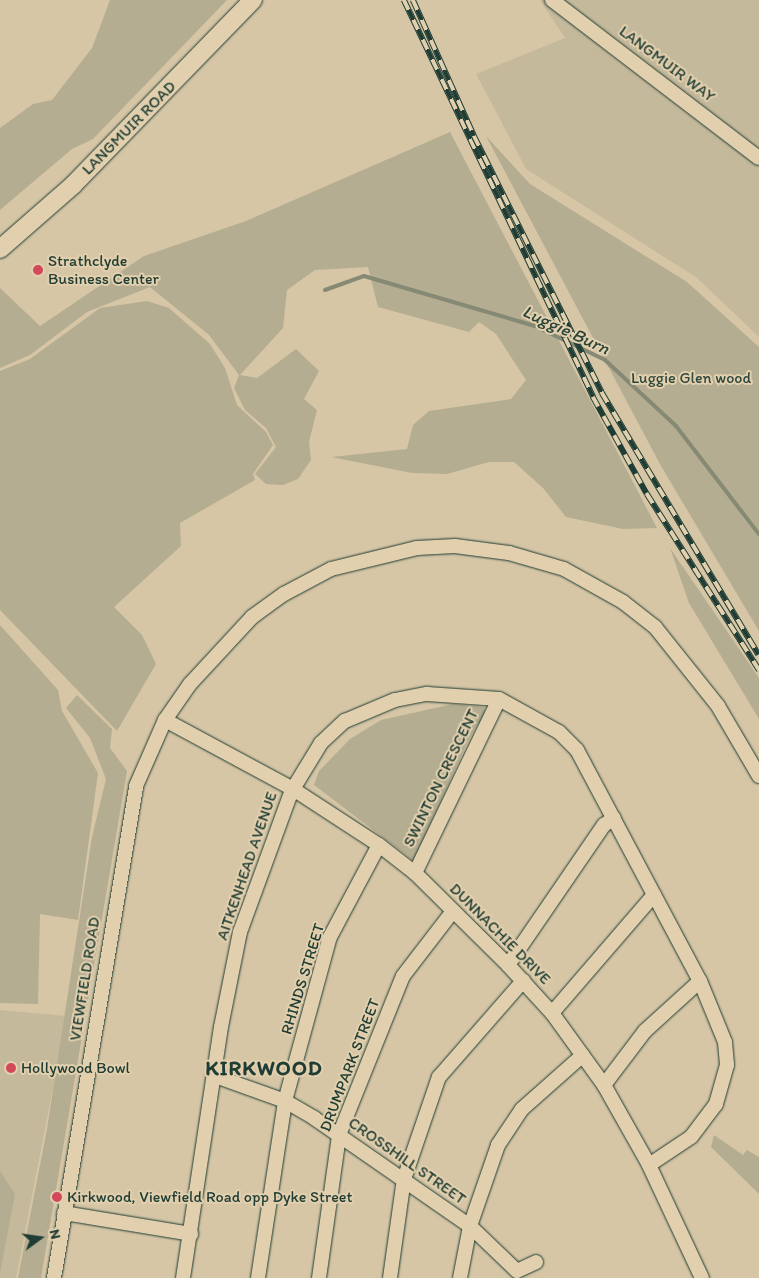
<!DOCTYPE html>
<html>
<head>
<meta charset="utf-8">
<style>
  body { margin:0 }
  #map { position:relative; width:759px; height:1278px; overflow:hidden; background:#d6c6a6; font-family:Itim,sans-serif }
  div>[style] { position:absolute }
  .built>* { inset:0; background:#c5b99b }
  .green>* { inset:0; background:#b5ad91 }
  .stream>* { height:4px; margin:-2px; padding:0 2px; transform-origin:2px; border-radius:2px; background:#868a74 }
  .roads { filter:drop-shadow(0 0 1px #1f3d34) drop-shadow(0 0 1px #1f3d34) }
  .minor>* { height:14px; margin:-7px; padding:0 7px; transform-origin:7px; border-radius:7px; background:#e2cfad }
  .major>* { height:18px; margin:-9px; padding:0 9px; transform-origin:9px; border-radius:9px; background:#e2cfad }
  .rail>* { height:5.5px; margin-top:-2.75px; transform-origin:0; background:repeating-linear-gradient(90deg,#e2cfad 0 11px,#1f3d34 0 22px); box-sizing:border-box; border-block:1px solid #1f3d34 }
  .dots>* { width:14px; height:14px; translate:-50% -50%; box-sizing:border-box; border:2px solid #e2cfad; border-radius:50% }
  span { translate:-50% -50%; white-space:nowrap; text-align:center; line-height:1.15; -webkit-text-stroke:4px #e2cfad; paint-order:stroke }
  .street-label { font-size:16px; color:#1f3d34 }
  .poi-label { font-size:16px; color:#1f3d34 }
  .left { translate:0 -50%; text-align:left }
  .park-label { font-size:16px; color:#2e483d }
  .water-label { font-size:18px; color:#29453a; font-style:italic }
  .district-label { font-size:21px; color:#1f3d34; font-weight:700; letter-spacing:1px }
  .north { position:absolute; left:15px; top:1213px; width:50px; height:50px; -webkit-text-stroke:4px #e2cfad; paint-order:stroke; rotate:76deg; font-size:14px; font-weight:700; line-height:20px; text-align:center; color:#1f3d34 }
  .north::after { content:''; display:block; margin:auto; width:18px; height:22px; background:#1f3d34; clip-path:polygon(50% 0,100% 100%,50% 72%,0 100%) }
</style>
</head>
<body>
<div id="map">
  <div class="built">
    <div style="clip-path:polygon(540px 0,759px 0,759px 337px,697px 278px,526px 169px,476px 74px,565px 38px)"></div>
    <div style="clip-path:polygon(0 1010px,67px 1016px,16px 1278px,0 1278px)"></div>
  </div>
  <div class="green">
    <div style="clip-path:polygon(110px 0,227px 0,93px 139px,72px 149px,0 210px,0 128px,33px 104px,52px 100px,92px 48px)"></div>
    <div style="clip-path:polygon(450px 132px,657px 528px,623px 529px,566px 517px,543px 488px,514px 462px,489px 462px,447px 474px,412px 473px,331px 457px,407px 449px,413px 425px,429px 411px,511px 399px,526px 380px,496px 334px,479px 322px,469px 332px,378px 307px,368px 267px,315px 270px,287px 290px,283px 328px,240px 375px,257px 378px,296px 349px,319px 371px,304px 399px,317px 410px,309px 442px,311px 460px,298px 479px,283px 485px,266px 484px,255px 474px,276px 447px,266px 428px,245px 410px,234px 388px,239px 375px,209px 335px,150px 287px,87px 312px,30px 355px,0 368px,0 288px,40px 326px,144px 256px,246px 221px)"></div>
    <div style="clip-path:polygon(486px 136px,530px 184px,687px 282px,759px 347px,759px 631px,661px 466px)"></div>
    <div style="clip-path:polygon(147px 301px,169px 308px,210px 344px,225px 368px,237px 405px,266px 432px,273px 445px,253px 474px,255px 480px,180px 523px,181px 546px,114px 607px,142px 635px,156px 664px,117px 731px,0 610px,0 371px,30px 359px,100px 308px)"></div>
    <div style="clip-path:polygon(670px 548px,759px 678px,759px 719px,689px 603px)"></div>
    <div style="clip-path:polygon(0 625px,58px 690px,62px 711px,98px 773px,78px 920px,40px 914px,38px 1004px,0 1003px)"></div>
    <div style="clip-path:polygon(77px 695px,112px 729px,110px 748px,127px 771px,41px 1278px,18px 1278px,47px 1129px,92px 837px,106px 779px,90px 738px,66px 708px)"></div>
    <div style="clip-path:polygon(453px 704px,484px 707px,487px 720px,477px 725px,467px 743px,414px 861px,314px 785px,319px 771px,350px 739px,381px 720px)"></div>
    <div style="clip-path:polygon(714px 1135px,743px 1155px,747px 1150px,759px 1157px,759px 1194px,711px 1147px)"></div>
    <div style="clip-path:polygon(0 1171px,15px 1194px,0 1274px)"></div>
  </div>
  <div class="stream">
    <div style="left:325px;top:290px;width:41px;rotate:-19.7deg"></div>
    <div style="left:364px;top:276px;width:178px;rotate:16.3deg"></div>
    <div style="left:535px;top:326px;width:78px;rotate:25.9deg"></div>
    <div style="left:605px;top:360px;width:97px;rotate:42.9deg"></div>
    <div style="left:676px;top:426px;width:136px;rotate:52.5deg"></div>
  </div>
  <div class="roads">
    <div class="minor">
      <div style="left:552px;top:0;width:260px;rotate:37.4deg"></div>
      <div style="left:165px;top:720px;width:145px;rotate:28.3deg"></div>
      <div style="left:293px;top:789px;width:103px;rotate:33.1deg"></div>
      <div style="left:379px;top:845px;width:46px;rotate:37.9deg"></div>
      <div style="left:415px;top:873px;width:131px;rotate:44.7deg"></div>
      <div style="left:508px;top:965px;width:65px;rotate:47.5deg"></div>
      <div style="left:552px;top:1013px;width:89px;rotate:54.2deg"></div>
      <div style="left:604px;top:1085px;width:92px;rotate:60.6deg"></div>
      <div style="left:649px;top:1165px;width:125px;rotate:64.9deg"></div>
      <div style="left:293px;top:789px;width:54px;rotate:-58.7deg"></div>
      <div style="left:321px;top:743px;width:33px;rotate:-43deg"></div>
      <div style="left:345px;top:721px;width:54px;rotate:-22.8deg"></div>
      <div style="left:395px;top:700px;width:33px;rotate:-11deg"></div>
      <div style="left:427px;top:694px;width:72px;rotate:4deg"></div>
      <div style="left:499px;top:699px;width:68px;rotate:28.8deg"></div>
      <div style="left:559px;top:732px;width:25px;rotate:45deg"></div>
      <div style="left:577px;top:750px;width:262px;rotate:62deg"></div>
      <div style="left:700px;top:981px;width:66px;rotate:67.7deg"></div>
      <div style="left:725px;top:1042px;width:23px;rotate:85deg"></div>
      <div style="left:727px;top:1065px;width:41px;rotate:105.8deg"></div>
      <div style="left:716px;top:1104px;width:41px;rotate:127.1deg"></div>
      <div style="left:691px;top:1137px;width:50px;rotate:146.3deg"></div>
      <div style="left:415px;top:873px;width:193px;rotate:-64.2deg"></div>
      <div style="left:508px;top:965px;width:170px;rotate:-55.6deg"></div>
      <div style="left:604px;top:825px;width:12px;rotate:-35deg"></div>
      <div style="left:552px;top:1013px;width:156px;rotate:-49.2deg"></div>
      <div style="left:215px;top:1076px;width:74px;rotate:19.7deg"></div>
      <div style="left:285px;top:1101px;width:34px;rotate:30deg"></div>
      <div style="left:314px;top:1118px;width:190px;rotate:34.7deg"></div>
      <div style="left:470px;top:1226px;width:65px;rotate:43.8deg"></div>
      <div style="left:517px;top:1271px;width:21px;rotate:-25deg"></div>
      <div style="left:604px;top:1085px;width:68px;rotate:-52.8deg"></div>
      <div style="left:645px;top:1031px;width:74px;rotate:-42.3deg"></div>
      <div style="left:64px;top:1213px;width:129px;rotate:9.4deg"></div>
      <div style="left:54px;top:1278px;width:499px;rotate:-80.5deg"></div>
      <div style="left:136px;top:786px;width:72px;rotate:-66.3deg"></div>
      <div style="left:165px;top:720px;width:44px;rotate:-55.2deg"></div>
      <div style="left:190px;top:684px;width:91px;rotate:-47.2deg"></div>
      <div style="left:252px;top:617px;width:39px;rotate:-36deg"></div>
      <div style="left:284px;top:594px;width:53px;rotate:-28deg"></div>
      <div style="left:331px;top:569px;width:89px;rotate:-13.7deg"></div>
      <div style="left:417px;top:548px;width:38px;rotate:-3deg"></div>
      <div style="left:455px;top:546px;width:54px;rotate:7.4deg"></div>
      <div style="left:509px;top:553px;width:57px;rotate:16.2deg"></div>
      <div style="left:564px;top:569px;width:68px;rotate:29.2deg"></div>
      <div style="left:623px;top:602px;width:41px;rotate:38deg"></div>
      <div style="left:655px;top:627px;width:101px;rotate:51.4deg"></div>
      <div style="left:718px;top:706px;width:81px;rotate:59.6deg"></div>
      <div style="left:183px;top:1278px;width:254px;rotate:-81.4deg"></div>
      <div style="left:221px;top:1027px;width:97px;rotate:-78.7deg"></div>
      <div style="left:240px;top:932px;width:151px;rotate:-69.9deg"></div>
      <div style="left:258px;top:1278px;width:179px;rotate:-81.3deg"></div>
      <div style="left:285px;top:1101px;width:170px;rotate:-74.7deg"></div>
      <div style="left:330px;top:937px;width:104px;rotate:-62deg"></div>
      <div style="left:319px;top:1278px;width:144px;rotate:-82deg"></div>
      <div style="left:339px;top:1135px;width:171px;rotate:-68.1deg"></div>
      <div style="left:403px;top:976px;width:82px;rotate:-52.4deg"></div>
      <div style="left:390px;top:1278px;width:100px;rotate:-82deg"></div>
      <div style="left:404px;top:1179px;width:108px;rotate:-71.1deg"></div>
      <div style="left:439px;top:1077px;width:128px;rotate:-48.8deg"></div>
      <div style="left:460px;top:1278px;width:53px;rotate:-79.1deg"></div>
      <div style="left:470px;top:1226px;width:86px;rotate:-70.9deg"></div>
      <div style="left:498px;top:1145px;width:43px;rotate:-56.3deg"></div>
      <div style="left:522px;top:1109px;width:81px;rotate:-41.5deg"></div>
    </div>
    <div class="major">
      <div style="left:0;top:249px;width:97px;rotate:-41.2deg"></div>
      <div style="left:73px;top:185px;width:258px;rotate:-45.8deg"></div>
    </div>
  </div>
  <div class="rail">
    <div style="left:404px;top:0;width:440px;rotate:64.5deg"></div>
    <div style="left:593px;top:397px;width:111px;rotate:60.9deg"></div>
    <div style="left:647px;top:494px;width:209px;rotate:57.5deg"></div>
    <div style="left:413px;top:0;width:149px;rotate:65.8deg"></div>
    <div style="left:474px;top:136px;width:287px;rotate:63.5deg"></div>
    <div style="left:602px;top:393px;width:305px;rotate:59.1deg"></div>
  </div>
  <div class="dots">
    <div style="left:38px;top:270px;background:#d1495b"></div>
    <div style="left:11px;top:1068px;background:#d1495b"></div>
    <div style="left:57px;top:1197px;background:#d1495b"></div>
  </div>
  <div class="street-label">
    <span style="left:667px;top:64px;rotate:37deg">LANGMUIR WAY</span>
    <span style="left:129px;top:128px;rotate:-45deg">LANGMUIR ROAD</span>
    <span style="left:441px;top:778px;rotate:-64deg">SWINTON CRESCENT</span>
    <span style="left:247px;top:866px;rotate:-71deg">AITKENHEAD AVENUE</span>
    <span style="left:500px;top:934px;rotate:45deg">DUNNACHIE DRIVE</span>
    <span style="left:85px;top:979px;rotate:-81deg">VIEWFIELD ROAD</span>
    <span style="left:303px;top:979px;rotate:-73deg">RHINDS STREET</span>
    <span style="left:350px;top:1065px;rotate:-69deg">DRUMPARK STREET</span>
    <span style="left:407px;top:1161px;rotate:35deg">CROSSHILL STREET</span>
  </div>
  <div class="poi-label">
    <span class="left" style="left:48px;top:270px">Strathclyde<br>Business Center</span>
    <span class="left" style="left:21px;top:1068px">Hollywood Bowl</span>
    <span class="left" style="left:67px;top:1197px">Kirkwood, Viewfield Road opp Dyke Street</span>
  </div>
  <div class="park-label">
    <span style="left:691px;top:378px">Luggie Glen wood</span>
  </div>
  <div class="water-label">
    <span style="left:566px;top:330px;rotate:25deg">Luggie Burn</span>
  </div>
  <div class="district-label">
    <span style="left:264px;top:1068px">KIRKWOOD</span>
  </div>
  <div class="north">N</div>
</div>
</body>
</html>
